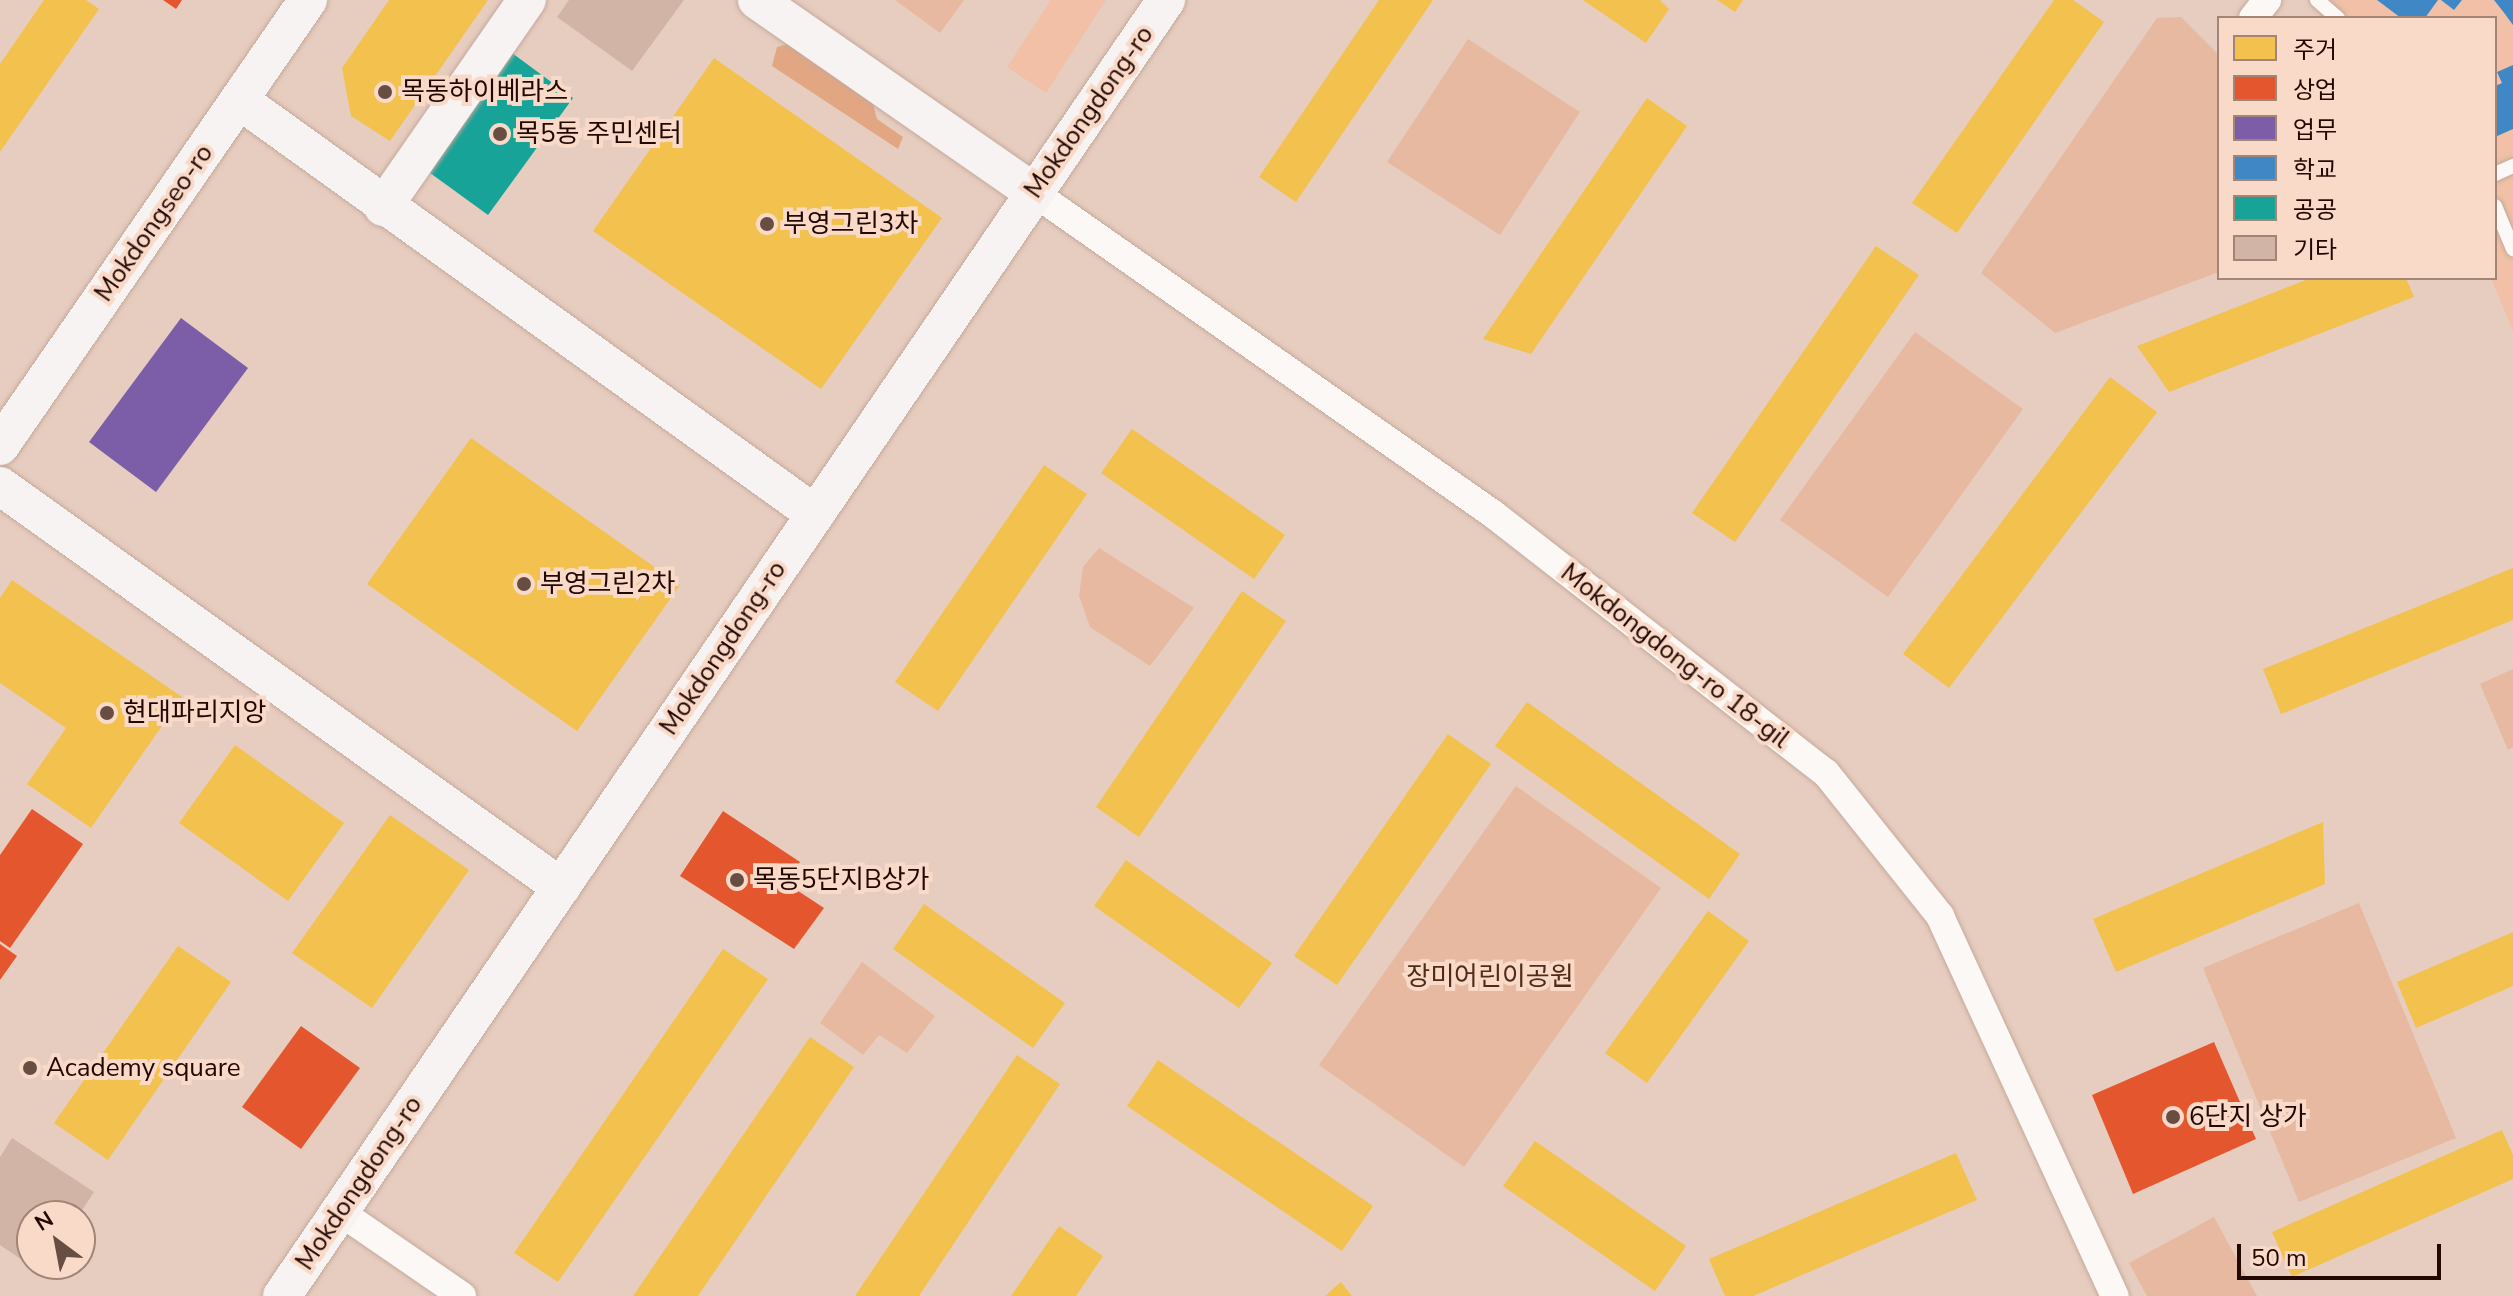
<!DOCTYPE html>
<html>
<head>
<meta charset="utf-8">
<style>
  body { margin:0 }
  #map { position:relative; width:2513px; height:1296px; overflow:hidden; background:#e7cdbf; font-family:"Nunito Sans","Noto Sans KR",sans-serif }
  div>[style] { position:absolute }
  .built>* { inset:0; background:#f1c0a6 }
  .green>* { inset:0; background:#e6b9a0 }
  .forest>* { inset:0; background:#e2a683 }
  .homes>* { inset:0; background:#f2c14e }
  .shops>* { inset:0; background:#e4572e }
  .offices>* { inset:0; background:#7b5ea7 }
  .schools>* { inset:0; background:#3f88c5 }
  .public>* { inset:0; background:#17a398 }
  .building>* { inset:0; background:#d1b4a5 }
  .roads { filter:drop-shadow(0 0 2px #c4aa9c) drop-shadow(0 0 2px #c4aa9c) }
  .lane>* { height:14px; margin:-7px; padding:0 7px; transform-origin:7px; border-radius:7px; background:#fbf8f5 }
  .street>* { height:28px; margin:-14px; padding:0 14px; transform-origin:14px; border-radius:14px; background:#fbf8f5 }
  .secondary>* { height:38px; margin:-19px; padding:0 19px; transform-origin:19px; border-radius:19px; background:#f7f3f2 }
  .dots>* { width:22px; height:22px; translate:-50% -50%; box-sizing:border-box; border:4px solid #f9d9c8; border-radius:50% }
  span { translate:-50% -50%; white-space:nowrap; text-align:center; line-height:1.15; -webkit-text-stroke:8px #f9d9c8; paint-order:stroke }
  .poi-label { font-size:26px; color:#230800 }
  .left { translate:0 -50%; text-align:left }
  .street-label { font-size:26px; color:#230800 }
  .park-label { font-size:26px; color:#502c17 }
  .legend { position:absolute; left:2217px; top:16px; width:280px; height:264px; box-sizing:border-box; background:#f9d9c8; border:2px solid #a38578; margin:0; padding:10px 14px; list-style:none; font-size:24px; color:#230800 }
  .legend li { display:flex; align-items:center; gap:16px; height:40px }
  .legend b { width:40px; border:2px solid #a38578 }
  .north { position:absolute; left:16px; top:1200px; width:80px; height:80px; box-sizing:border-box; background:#f9d9c8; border:2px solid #a38578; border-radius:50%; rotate:328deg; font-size:22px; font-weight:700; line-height:32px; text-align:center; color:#230800 }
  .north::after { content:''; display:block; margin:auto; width:28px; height:36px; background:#684d43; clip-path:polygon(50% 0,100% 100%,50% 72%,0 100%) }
  .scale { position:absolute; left:2237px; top:1244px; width:204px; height:36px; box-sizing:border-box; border:4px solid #230800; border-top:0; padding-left:10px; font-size:24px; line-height:28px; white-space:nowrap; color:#230800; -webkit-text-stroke:6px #f9d9c8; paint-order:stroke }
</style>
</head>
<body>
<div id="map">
  <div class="built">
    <div style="clip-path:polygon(1051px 0,1106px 0,1046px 93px,1007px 67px)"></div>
    <div style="clip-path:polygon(2332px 0,2513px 0,2513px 331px,2491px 278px,2495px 18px,2318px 18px)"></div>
  </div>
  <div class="green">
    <div style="clip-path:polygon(895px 0,964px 0,940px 33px)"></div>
    <div style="clip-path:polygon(2181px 17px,2219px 55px,2219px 272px,2055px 333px,1981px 273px,2157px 18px)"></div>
    <div style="clip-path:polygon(1468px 39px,1580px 112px,1500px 235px,1387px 162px)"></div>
    <div style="clip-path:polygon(1915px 332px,2023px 409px,1888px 597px,1780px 520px)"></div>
    <div style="clip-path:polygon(1099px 548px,1194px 608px,1150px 666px,1090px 627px,1079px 596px,1083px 567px)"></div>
    <div style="clip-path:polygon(2513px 669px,2513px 747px,2508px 750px,2480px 684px)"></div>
    <div style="clip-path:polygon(1516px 786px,1661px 888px,1464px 1167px,1319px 1065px)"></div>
    <div style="clip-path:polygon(2359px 903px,2456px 1138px,2299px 1202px,2203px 968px)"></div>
    <div style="clip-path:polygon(862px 962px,935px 1016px,907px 1053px,879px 1035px,863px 1055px,820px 1023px)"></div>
    <div style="clip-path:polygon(2214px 1217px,2257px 1296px,2147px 1296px,2129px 1263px)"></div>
  </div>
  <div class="forest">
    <div style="clip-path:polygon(788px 44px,873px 104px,877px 119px,903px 137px,898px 149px,772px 66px,777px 47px)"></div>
  </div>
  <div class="homes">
    <div style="clip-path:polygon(44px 0,86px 0,99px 9px,0 152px,0 64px)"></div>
    <div style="clip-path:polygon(389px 0,488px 0,390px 141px,351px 116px,342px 68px)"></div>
    <div style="clip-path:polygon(1379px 0,1433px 0,1296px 202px,1259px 177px)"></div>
    <div style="clip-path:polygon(1583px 0,1660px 0,1669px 9px,1646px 43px)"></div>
    <div style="clip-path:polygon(1717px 0,1743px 0,1735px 12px)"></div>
    <div style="clip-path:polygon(2054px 0,2073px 0,2104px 22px,1957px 233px,1912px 203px)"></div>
    <div style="clip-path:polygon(714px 58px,942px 218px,821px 389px,593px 231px)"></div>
    <div style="clip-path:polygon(1647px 98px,1687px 126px,1531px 354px,1483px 339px)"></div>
    <div style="clip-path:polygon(1876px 246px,1919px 275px,1735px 542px,1692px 513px)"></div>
    <div style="clip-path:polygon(2311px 278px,2406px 278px,2414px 297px,2169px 392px,2137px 346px)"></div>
    <div style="clip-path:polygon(2110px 377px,2157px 412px,1949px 688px,1903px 654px)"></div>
    <div style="clip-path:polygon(1132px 429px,1285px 535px,1254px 579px,1101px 473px)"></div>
    <div style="clip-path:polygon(471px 438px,680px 585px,577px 731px,367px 584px)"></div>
    <div style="clip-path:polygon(1044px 465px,1087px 494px,938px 711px,895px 682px)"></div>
    <div style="clip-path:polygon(2513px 568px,2513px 620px,2281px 714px,2263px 669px)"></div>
    <div style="clip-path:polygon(12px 580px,182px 697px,91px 828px,27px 784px,66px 728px,0 683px,0 598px)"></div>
    <div style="clip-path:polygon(1242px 591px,1286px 621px,1139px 837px,1096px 807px)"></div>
    <div style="clip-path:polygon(1527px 702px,1740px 854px,1709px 899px,1495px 746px)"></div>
    <div style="clip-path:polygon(1448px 734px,1491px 764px,1337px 985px,1294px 956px)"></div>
    <div style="clip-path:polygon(235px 745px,344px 823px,288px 901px,179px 823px)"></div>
    <div style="clip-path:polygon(390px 815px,469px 870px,372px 1008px,292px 953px)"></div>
    <div style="clip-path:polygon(2323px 822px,2325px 884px,2116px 972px,2093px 919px)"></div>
    <div style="clip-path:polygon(1126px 860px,1272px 963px,1239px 1008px,1094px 906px)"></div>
    <div style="clip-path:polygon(924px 904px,1065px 1003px,1033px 1048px,893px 949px)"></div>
    <div style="clip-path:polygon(1708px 911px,1749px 941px,1647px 1083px,1605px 1053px)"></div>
    <div style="clip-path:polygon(2513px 932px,2513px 986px,2416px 1028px,2397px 982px)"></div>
    <div style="clip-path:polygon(178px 946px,231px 982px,108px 1160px,54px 1123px)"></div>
    <div style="clip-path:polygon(723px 949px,768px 979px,558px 1282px,514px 1253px)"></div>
    <div style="clip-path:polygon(810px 1037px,854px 1067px,698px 1296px,633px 1296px)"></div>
    <div style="clip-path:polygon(1017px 1055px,1060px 1084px,919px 1296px,855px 1296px)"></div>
    <div style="clip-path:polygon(1158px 1060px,1373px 1206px,1342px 1251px,1127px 1106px)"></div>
    <div style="clip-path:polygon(2502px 1130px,2513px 1155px,2513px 1179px,2292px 1277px,2272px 1232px)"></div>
    <div style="clip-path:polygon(1535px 1141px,1686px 1246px,1655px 1291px,1503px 1186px)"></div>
    <div style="clip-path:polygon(1956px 1153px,1977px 1200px,1753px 1296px,1725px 1296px,1709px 1259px)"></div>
    <div style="clip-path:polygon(1059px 1226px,1103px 1256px,1076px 1296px,1011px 1296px)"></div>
    <div style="clip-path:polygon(1341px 1282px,1352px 1296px,1325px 1296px)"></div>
  </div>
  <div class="shops">
    <div style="clip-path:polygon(163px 0,182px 0,176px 9px)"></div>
    <div style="clip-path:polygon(32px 809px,83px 844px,10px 948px,0 941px,0 855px)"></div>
    <div style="clip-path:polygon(723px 811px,800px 862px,786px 883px,824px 908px,794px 949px,680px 876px)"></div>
    <div style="clip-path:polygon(0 944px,17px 956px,0 980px)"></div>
    <div style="clip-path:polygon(301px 1026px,360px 1068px,301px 1149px,242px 1107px)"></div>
    <div style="clip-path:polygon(2214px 1042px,2256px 1139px,2133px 1194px,2092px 1095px)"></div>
  </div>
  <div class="offices">
    <div style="clip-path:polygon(181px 318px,248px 368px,156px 492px,89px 442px)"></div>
  </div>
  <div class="schools">
    <div style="clip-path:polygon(2377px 0,2438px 0,2425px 18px,2401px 18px)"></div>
    <div style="clip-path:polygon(2441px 0,2462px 0,2454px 10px)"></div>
    <div style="clip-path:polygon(2494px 0,2513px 0,2513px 25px,2505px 14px)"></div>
    <div style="clip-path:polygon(2513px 65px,2513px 129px,2495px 137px,2495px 86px,2502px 83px,2497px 72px)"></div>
  </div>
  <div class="public">
    <div style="clip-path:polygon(512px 53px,573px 98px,488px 215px,426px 170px)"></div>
  </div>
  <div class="building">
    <div style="clip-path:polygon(569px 0,684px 0,632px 71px,557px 17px)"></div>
    <div style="clip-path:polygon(12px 1138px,94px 1192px,78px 1216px,32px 1216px,32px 1264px,46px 1264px,40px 1272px,0 1245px,0 1157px)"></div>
  </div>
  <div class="roads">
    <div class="lane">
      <div style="left:2317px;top:0;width:28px;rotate:41deg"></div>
      <div style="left:2495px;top:174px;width:20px;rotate:-24deg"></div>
      <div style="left:2495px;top:206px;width:47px;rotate:67.3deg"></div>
    </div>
    <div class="street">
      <div style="left:2253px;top:18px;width:23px;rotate:-52deg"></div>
      <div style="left:1033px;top:192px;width:562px;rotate:34.99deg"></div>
      <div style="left:1493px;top:514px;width:422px;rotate:37.9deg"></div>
      <div style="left:1826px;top:773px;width:183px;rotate:51.4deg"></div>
      <div style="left:1940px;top:916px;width:418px;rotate:65.3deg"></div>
      <div style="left:340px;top:1212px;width:148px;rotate:34.5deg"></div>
    </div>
    <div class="secondary">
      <div style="left:757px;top:0;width:336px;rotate:34.8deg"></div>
      <div style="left:239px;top:100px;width:709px;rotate:35.71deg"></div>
      <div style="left:383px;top:207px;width:252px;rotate:-55.2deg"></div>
      <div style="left:0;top:446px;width:542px;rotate:-55.37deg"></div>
      <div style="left:0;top:486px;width:690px;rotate:35.56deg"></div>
      <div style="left:282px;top:1296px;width:1569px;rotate:-55.7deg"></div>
    </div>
  </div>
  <div class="dots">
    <div style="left:385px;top:92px;background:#684d43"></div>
    <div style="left:500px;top:134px;background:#684d43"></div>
    <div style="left:767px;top:224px;background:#684d43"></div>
    <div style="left:524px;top:584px;background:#684d43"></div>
    <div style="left:107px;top:713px;background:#684d43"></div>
    <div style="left:737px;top:880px;background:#684d43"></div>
    <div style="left:30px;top:1068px;background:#684d43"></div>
    <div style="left:2173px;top:1117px;background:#684d43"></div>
  </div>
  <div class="poi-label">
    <span class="left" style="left:401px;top:92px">목동하이베라스</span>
    <span class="left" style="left:516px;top:134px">목5동 주민센터</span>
    <span class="left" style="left:783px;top:224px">부영그린3차</span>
    <span class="left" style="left:540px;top:584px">부영그린2차</span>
    <span class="left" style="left:123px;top:713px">현대파리지앙</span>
    <span class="left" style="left:753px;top:880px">목동5단지B상가</span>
    <span class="left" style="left:46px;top:1068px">Academy square</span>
    <span class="left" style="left:2189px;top:1117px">6단지 상가</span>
  </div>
  <div class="street-label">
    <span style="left:1089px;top:112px;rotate:-55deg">Mokdongdong-ro</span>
    <span style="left:154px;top:223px;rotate:-55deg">Mokdongseo-ro</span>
    <span style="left:723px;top:648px;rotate:-56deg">Mokdongdong-ro</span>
    <span style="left:1675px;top:656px;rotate:38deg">Mokdongdong-ro 18-gil</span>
    <span style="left:359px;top:1183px;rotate:-56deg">Mokdongdong-ro</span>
  </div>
  <div class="park-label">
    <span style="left:1490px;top:977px">장미어린이공원</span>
  </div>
  <ul class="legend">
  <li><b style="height:22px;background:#f2c14e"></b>주거</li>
  <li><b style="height:22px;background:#e4572e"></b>상업</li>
  <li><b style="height:22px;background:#7b5ea7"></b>업무</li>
  <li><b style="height:22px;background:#3f88c5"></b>학교</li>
  <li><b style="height:22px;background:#17a398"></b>공공</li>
  <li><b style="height:22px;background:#d1b4a5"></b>기타</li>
  </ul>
  <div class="north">N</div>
  <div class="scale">50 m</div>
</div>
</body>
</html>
